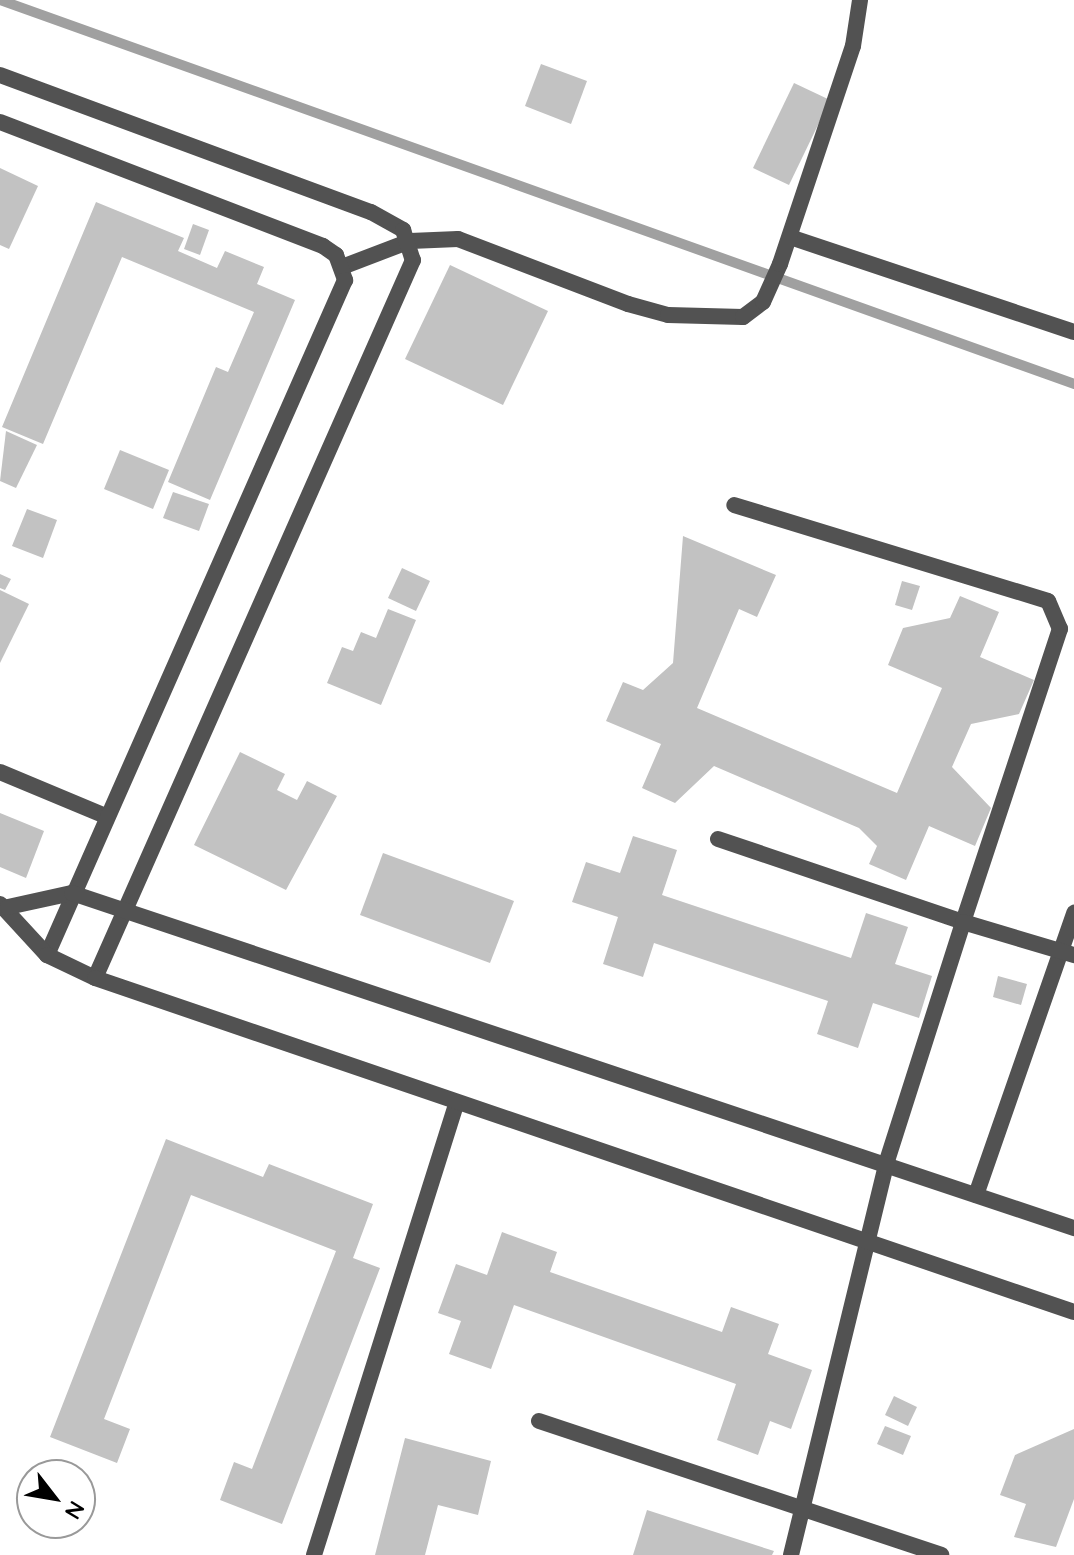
<!DOCTYPE html>
<html>
<head>
<meta charset="utf-8">
<style>
  body { margin:0 }
  #map { position:relative; width:1074px; height:1555px; overflow:hidden; background:#fff; font-family:Quicksand,sans-serif }
  div>[style] { position:absolute }
  .stream>* { height:10px; margin:-5px; padding:0 5px; transform-origin:5px; border-radius:5px; background:#a0a0a0 }
  .building>* { inset:0; background:#c2c2c2 }
  .minor>* { height:16px; margin:-8px; padding:0 8px; transform-origin:8px; border-radius:8px; background:#525252 }
  .tertiary>* { height:16px; margin:-8px; padding:0 8px; transform-origin:8px; border-radius:8px; background:#525252 }
  span { translate:-50% -50%; white-space:nowrap; text-align:center; line-height:1.15; -webkit-text-stroke:6px #fff; paint-order:stroke }
  .north { position:absolute; left:16px; top:1459px; width:80px; height:80px; box-sizing:border-box; background:#fff; border:2px solid #999; border-radius:50%; rotate:121deg; font-size:22px; font-weight:700; line-height:32px; text-align:center; color:#000 }
  .north::after { content:''; display:block; margin:auto; width:28px; height:36px; background:#000; clip-path:polygon(50% 0,100% 100%,50% 72%,0 100%) }
</style>
</head>
<body>
<div id="map">
  <div class="stream">
    <div style="left:0;top:0;width:1141px;rotate:19.67deg"></div>
  </div>
  <div class="building">
    <div style="clip-path:polygon(541px 64px,587px 81px,571px 124px,525px 106px)"></div>
    <div style="clip-path:polygon(794px 83px,830px 100px,789px 185px,753px 168px)"></div>
    <div style="clip-path:polygon(0 168px,38px 186px,9px 249px,0 245px)"></div>
    <div style="clip-path:polygon(96px 202px,184px 238px,178px 251px,217px 268px,225px 251px,264px 267px,257px 284px,295px 300px,210px 500px,168px 482px,216px 367px,228px 372px,254px 312px,122px 257px,43px 444px,2px 427px)"></div>
    <div style="clip-path:polygon(193px 224px,209px 230px,200px 255px,184px 249px)"></div>
    <div style="clip-path:polygon(450px 265px,548px 311px,503px 405px,405px 359px)"></div>
    <div style="clip-path:polygon(6px 431px,37px 445px,16px 488px,0 481px)"></div>
    <div style="clip-path:polygon(120px 450px,169px 470px,153px 509px,104px 489px)"></div>
    <div style="clip-path:polygon(173px 492px,209px 504px,199px 531px,163px 518px)"></div>
    <div style="clip-path:polygon(27px 509px,57px 520px,43px 558px,12px 546px)"></div>
    <div style="clip-path:polygon(683px 536px,776px 575px,757px 617px,739px 609px,697px 708px,897px 793px,942px 688px,888px 665px,903px 628px,950px 618px,960px 596px,999px 612px,980px 657px,1034px 680px,1019px 714px,971px 724px,952px 767px,991px 808px,975px 846px,929px 826px,906px 880px,869px 864px,877px 846px,859px 828px,714px 766px,675px 803px,642px 788px,661px 744px,606px 721px,623px 682px,643px 690px,673px 663px)"></div>
    <div style="clip-path:polygon(402px 568px,430px 581px,416px 611px,388px 598px)"></div>
    <div style="clip-path:polygon(0 574px,11px 579px,5px 590px,0 588px)"></div>
    <div style="clip-path:polygon(902px 581px,920px 586px,912px 610px,895px 605px)"></div>
    <div style="clip-path:polygon(0 590px,29px 604px,0 663px)"></div>
    <div style="clip-path:polygon(388px 609px,416px 620px,381px 705px,327px 683px,342px 647px,353px 651px,361px 632px,376px 638px)"></div>
    <div style="clip-path:polygon(240px 752px,285px 774px,277px 790px,297px 800px,307px 781px,337px 796px,286px 890px,194px 845px)"></div>
    <div style="clip-path:polygon(0 813px,44px 831px,26px 878px,0 867px)"></div>
    <div style="clip-path:polygon(633px 836px,677px 850px,662px 895px,851px 958px,866px 913px,908px 927px,895px 964px,932px 976px,919px 1018px,873px 1003px,858px 1048px,817px 1034px,828px 1001px,654px 943px,643px 977px,603px 964px,618px 917px,572px 902px,586px 862px,620px 873px)"></div>
    <div style="clip-path:polygon(383px 853px,514px 901px,490px 963px,360px 915px)"></div>
    <div style="clip-path:polygon(998px 976px,1027px 984px,1021px 1005px,993px 997px)"></div>
    <div style="clip-path:polygon(166px 1139px,263px 1177px,269px 1164px,373px 1204px,353px 1258px,380px 1268px,282px 1524px,220px 1500px,234px 1462px,252px 1469px,336px 1251px,191px 1195px,104px 1419px,130px 1429px,117px 1463px,50px 1437px)"></div>
    <div style="clip-path:polygon(502px 1232px,557px 1252px,550px 1272px,722px 1332px,731px 1307px,779px 1324px,768px 1354px,812px 1370px,791px 1429px,770px 1421px,758px 1455px,717px 1440px,736px 1384px,514px 1305px,491px 1369px,449px 1354px,461px 1321px,438px 1313px,456px 1264px,487px 1275px)"></div>
    <div style="clip-path:polygon(894px 1396px,917px 1407px,908px 1426px,885px 1415px)"></div>
    <div style="clip-path:polygon(885px 1426px,911px 1436px,903px 1455px,877px 1444px)"></div>
    <div style="clip-path:polygon(1074px 1429px,1074px 1499px,1056px 1547px,1014px 1537px,1026px 1504px,1000px 1495px,1015px 1455px)"></div>
    <div style="clip-path:polygon(405px 1438px,491px 1461px,478px 1515px,438px 1505px,425px 1555px,375px 1555px)"></div>
    <div style="clip-path:polygon(647px 1510px,774px 1551px,772px 1555px,633px 1555px)"></div>
  </div>
  <div class="minor">
    <div style="left:790px;top:237px;width:299px;rotate:18.5deg"></div>
    <div style="left:342px;top:267px;width:73px;rotate:-20.9deg"></div>
    <div style="left:410px;top:241px;width:48px;rotate:-2.4deg"></div>
    <div style="left:458px;top:239px;width:182px;rotate:20.9deg"></div>
    <div style="left:628px;top:304px;width:41px;rotate:15.4deg"></div>
    <div style="left:668px;top:315px;width:75px;rotate:1.5deg"></div>
    <div style="left:743px;top:317px;width:25px;rotate:-37deg"></div>
    <div style="left:763px;top:302px;width:42px;rotate:-65.9deg"></div>
    <div style="left:780px;top:264px;width:230px;rotate:-71.5deg"></div>
    <div style="left:853px;top:46px;width:47px;rotate:-81.3deg"></div>
    <div style="left:0;top:772px;width:114px;rotate:22.7deg"></div>
    <div style="left:718px;top:839px;width:259px;rotate:18.7deg"></div>
    <div style="left:963px;top:922px;width:309px;rotate:-71.7deg"></div>
    <div style="left:1060px;top:629px;width:30px;rotate:-113deg"></div>
    <div style="left:1048px;top:601px;width:328px;rotate:-163deg"></div>
    <div style="left:976px;top:1195px;width:299px;rotate:-70.8deg"></div>
    <div style="left:539px;top:1421px;width:424px;rotate:18.4deg"></div>
    <div style="left:314px;top:1555px;width:473px;rotate:-72.5deg"></div>
    <div style="left:791px;top:1555px;width:402px;rotate:-76.3deg"></div>
    <div style="left:886px;top:1164px;width:254px;rotate:-72.3deg"></div>
    <div style="left:963px;top:922px;width:116px;rotate:16.6deg"></div>
  </div>
  <div class="tertiary">
    <div style="left:0;top:75px;width:395px;rotate:20.3deg"></div>
    <div style="left:371px;top:212px;width:37px;rotate:29deg"></div>
    <div style="left:403px;top:230px;width:32px;rotate:72deg"></div>
    <div style="left:413px;top:260px;width:785px;rotate:113.89deg"></div>
    <div style="left:0;top:122px;width:346px;rotate:21deg"></div>
    <div style="left:323px;top:246px;width:16px;rotate:35deg"></div>
    <div style="left:336px;top:255px;width:27px;rotate:70deg"></div>
    <div style="left:345px;top:280px;width:738px;rotate:113.82deg"></div>
    <div style="left:0;top:904px;width:69px;rotate:47.3deg"></div>
    <div style="left:47px;top:955px;width:53px;rotate:25.6deg"></div>
    <div style="left:95px;top:978px;width:1034px;rotate:18.84deg"></div>
    <div style="left:8px;top:907px;width:66px;rotate:-12.3deg"></div>
    <div style="left:72px;top:893px;width:1057px;rotate:18.49deg"></div>
  </div>
  <div class="north">N</div>
</div>
</body>
</html>
